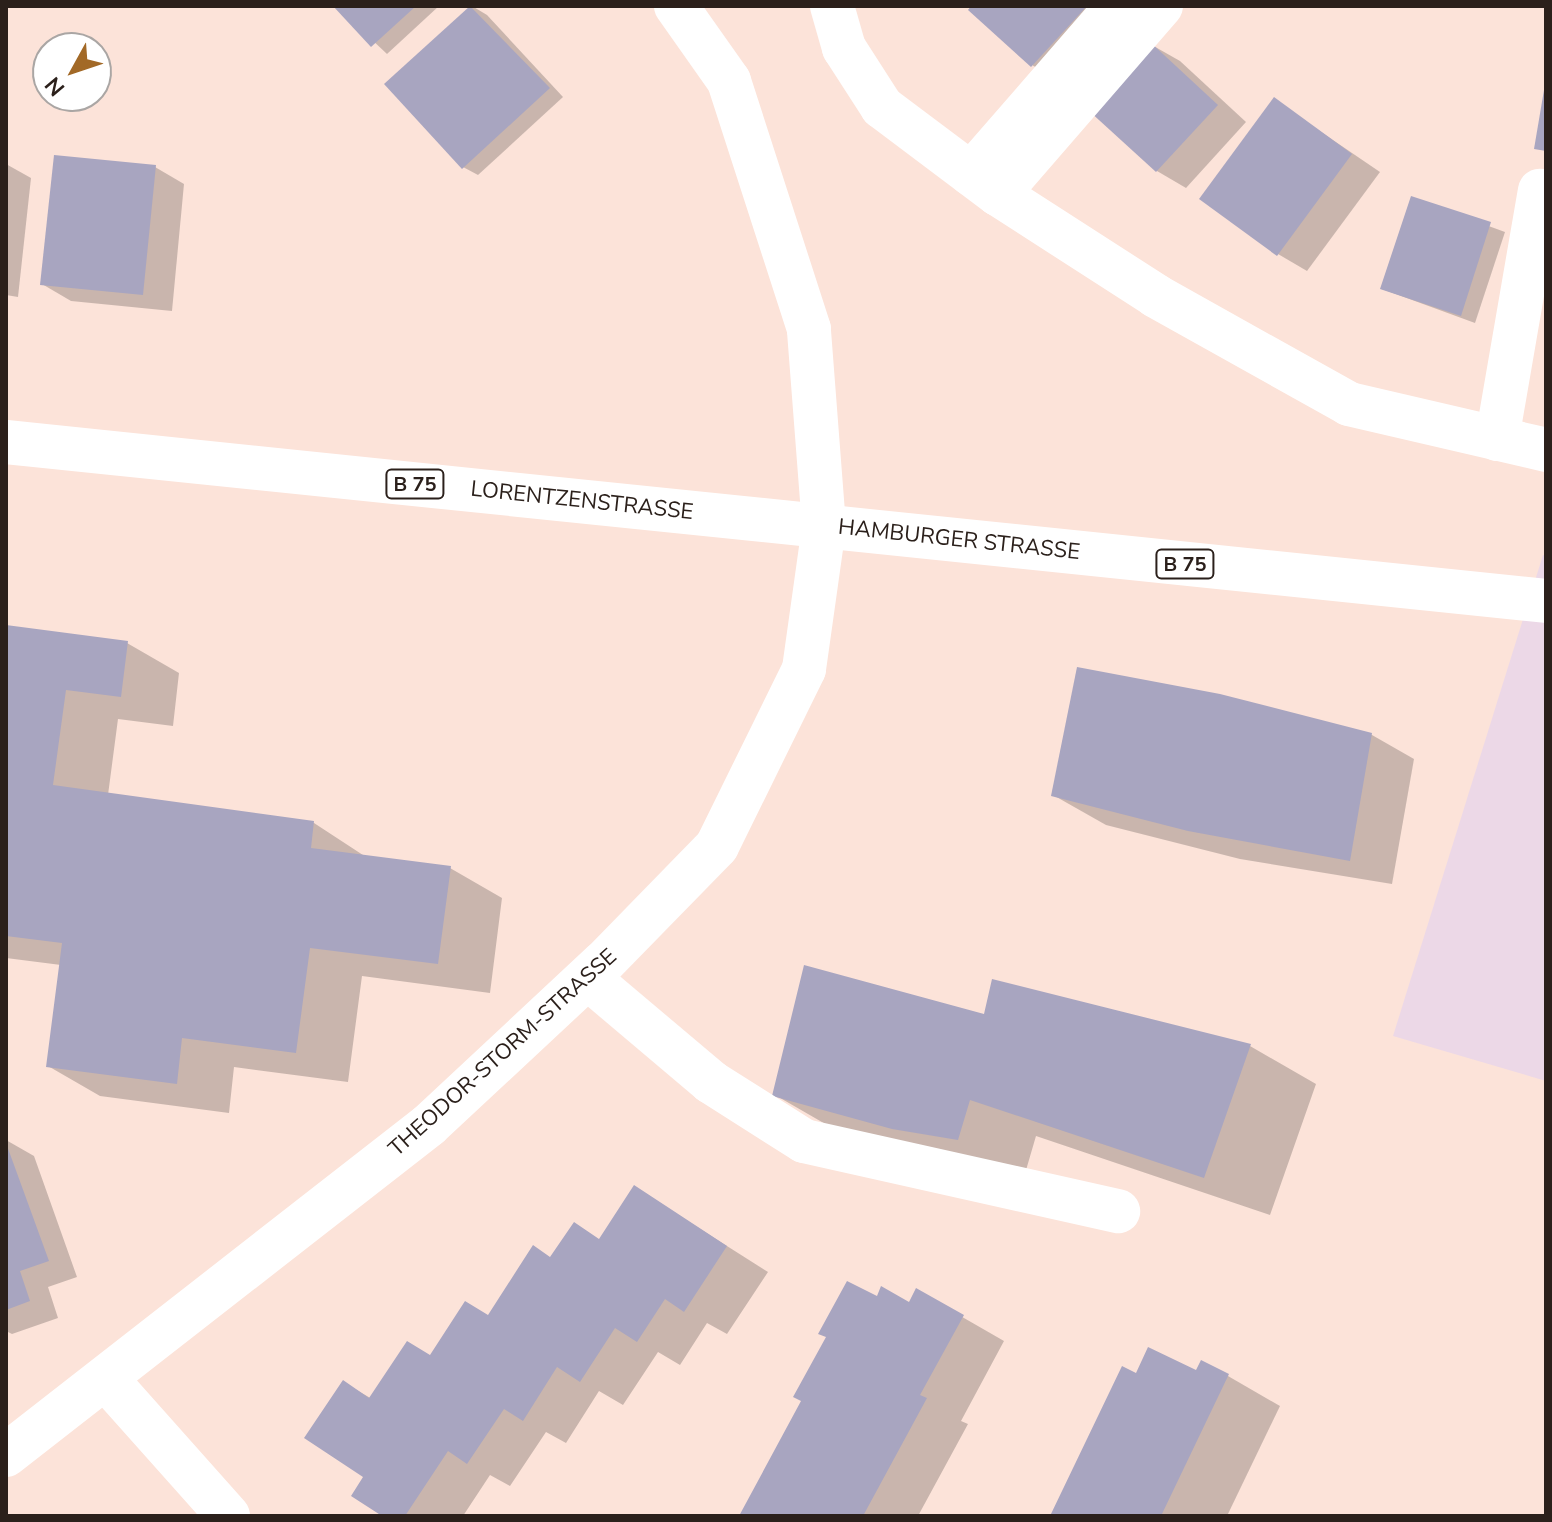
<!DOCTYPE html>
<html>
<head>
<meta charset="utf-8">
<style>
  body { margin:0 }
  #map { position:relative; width:1552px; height:1522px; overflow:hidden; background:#fce3d9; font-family:"Nunito Sans",sans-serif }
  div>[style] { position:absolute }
  .commercial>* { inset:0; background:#ecd8e7 }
  .shadow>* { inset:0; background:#0003 }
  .building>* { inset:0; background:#a8a5c0 }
  .minor>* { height:44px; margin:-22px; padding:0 22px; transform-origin:22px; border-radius:22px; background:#fff }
  .major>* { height:44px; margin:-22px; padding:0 22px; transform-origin:22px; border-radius:22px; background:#fff }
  span { translate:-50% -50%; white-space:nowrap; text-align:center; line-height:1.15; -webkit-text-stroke:7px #fff; paint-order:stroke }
  .shield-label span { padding:2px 6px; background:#fff; border:2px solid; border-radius:6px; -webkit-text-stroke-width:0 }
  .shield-label { font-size:20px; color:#2b201b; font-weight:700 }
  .street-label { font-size:22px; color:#2b201b }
  .frame { position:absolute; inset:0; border:8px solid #2b201b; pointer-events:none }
  .north { position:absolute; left:32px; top:32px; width:80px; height:80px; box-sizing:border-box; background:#fff; border:2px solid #aaa6a4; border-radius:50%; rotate:230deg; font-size:22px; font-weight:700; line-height:32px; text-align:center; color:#2b201b }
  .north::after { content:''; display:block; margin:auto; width:28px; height:36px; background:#a26927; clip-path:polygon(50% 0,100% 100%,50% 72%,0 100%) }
</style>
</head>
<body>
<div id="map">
  <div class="commercial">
    <div style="clip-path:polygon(1543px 555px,1546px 556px,1546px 1081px,1393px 1036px)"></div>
  </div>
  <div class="shadow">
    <div style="clip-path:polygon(336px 6px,439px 6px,387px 54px)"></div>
    <div style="clip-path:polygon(472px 6px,487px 15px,563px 97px,478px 175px,463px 167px,387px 84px)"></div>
    <div style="clip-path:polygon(974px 6px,1132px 6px,1061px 82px,1032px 65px)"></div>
    <div style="clip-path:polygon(1150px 44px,1180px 61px,1246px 122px,1186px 188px,1157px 171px)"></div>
    <div style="clip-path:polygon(1274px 100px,1380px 172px,1307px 271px,1278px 254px)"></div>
    <div style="clip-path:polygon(6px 164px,31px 178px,18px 297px,6px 295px)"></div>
    <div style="clip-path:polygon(155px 167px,184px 184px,172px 311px,71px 301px,42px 284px)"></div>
    <div style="clip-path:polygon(1412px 198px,1505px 232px,1475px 323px,1382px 289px)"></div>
    <div style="clip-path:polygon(6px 627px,127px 643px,179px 673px,173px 726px,118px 719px,108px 795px,314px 823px,366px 857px,450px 868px,502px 898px,490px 993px,362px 976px,348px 1082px,234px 1067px,229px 1113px,100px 1096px,48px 1066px,61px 965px,6px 958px)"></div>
    <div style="clip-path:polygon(1220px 696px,1372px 735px,1414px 759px,1392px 884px,1240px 859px,1106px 825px,1053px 795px)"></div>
    <div style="clip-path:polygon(986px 1017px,1250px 1046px,1316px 1084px,1270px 1215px,1036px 1136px,1024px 1177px,841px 1133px,775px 1095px)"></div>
    <div style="clip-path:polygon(6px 1140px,34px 1156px,77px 1277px,48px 1287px,58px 1318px,12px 1334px,6px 1331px)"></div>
    <div style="clip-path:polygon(634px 1187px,768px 1272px,727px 1334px,707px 1323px,680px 1365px,658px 1352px,623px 1405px,599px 1391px,566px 1443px,546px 1432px,510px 1486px,490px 1475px,463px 1516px,385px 1516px,366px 1477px,343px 1382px,372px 1399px,489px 1317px,552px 1258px,600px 1240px)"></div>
    <div style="clip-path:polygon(917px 1291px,1004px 1341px,961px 1421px,968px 1424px,918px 1516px,741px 1516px,804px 1401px,878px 1299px,910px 1304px)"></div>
    <div style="clip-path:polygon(1197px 1373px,1228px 1376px,1280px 1406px,1227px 1516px,1052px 1516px,1137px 1376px)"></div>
  </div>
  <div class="building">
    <div style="clip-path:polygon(333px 6px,416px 6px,371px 47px)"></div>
    <div style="clip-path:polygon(470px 6px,550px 88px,462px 169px,384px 84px)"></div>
    <div style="clip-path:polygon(971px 6px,1087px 6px,1031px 67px,968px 10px)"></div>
    <div style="clip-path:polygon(1150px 42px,1218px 105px,1156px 172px,1088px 110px)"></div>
    <div style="clip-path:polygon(1544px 90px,1546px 90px,1546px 151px,1534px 149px)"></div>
    <div style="clip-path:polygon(1274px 97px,1352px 154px,1277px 256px,1199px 199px)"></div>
    <div style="clip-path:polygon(54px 155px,156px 165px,143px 295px,40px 285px)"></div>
    <div style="clip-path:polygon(1411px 196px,1491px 222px,1461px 316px,1380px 289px)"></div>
    <div style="clip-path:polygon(6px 625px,128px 641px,121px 697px,66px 690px,53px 785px,314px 821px,311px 848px,451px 866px,438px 964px,310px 948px,296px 1053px,182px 1038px,177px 1084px,46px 1067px,62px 943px,6px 936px)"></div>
    <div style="clip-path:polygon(1077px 667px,1220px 694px,1372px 733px,1350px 861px,1188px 831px,1051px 796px)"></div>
    <div style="clip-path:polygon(804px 965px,984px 1014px,992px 979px,1251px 1044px,1204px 1178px,970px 1100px,958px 1140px,892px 1129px,772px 1096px)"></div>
    <div style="clip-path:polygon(6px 1143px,49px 1261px,20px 1271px,30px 1301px,6px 1310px)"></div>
    <div style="clip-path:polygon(634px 1185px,727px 1246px,684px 1312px,665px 1299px,637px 1342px,615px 1328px,580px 1382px,557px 1367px,523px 1421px,504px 1409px,467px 1464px,448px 1451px,405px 1516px,382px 1516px,351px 1496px,363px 1477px,304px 1438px,343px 1380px,369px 1398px,407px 1341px,430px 1355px,465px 1301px,488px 1315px,533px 1245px,550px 1257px,574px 1222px,599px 1239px)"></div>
    <div style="clip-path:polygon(847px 1281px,877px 1296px,881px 1286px,909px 1302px,916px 1288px,964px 1315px,920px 1395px,927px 1398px,863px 1516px,739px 1516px,801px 1401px,793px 1397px,826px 1337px,818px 1334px)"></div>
    <div style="clip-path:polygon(1148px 1347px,1196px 1370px,1201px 1360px,1229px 1374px,1161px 1516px,1050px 1516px,1122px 1366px,1136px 1373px)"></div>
  </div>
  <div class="minor">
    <div style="left:832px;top:6px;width:44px;rotate:74.1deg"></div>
    <div style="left:844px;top:48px;width:70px;rotate:57.2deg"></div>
    <div style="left:882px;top:107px;width:145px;rotate:36.9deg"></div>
    <div style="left:998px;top:194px;width:188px;rotate:32.8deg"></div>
    <div style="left:1156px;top:296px;width:221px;rotate:29.2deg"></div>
    <div style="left:1349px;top:404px;width:202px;rotate:13.1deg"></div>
    <div style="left:971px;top:174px;width:223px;rotate:-49deg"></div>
    <div style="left:998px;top:194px;width:249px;rotate:-49.1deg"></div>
    <div style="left:1497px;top:439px;width:252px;rotate:-80.2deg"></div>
    <div style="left:588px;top:978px;width:161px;rotate:40.2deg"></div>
    <div style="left:711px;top:1082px;width:110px;rotate:32.4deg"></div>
    <div style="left:804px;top:1141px;width:322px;rotate:12.6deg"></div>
    <div style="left:107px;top:1380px;width:182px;rotate:48.3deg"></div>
    <div style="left:6px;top:1455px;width:536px;rotate:-37.96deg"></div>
    <div style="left:429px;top:1125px;width:238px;rotate:-43deg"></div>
    <div style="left:603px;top:963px;width:163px;rotate:-45.7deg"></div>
    <div style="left:717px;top:846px;width:197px;rotate:-63.8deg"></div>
    <div style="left:804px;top:669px;width:144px;rotate:-82deg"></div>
    <div style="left:824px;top:526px;width:198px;rotate:-94.4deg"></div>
    <div style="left:809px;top:329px;width:261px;rotate:-107.9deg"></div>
    <div style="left:729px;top:81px;width:92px;rotate:-125.2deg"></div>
  </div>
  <div class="major">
    <div style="left:6px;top:442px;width:1548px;rotate:5.89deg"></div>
  </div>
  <div class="shield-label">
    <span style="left:415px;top:484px">B 75</span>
    <span style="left:1185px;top:564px">B 75</span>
  </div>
  <div class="street-label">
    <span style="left:582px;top:501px;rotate:6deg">LORENTZENSTRASSE</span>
    <span style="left:959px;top:540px;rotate:6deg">HAMBURGER STRASSE</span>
    <span style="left:503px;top:1053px;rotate:-42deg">THEODOR-STORM-STRASSE</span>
  </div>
  <div class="frame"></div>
  <div class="north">N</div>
</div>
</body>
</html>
